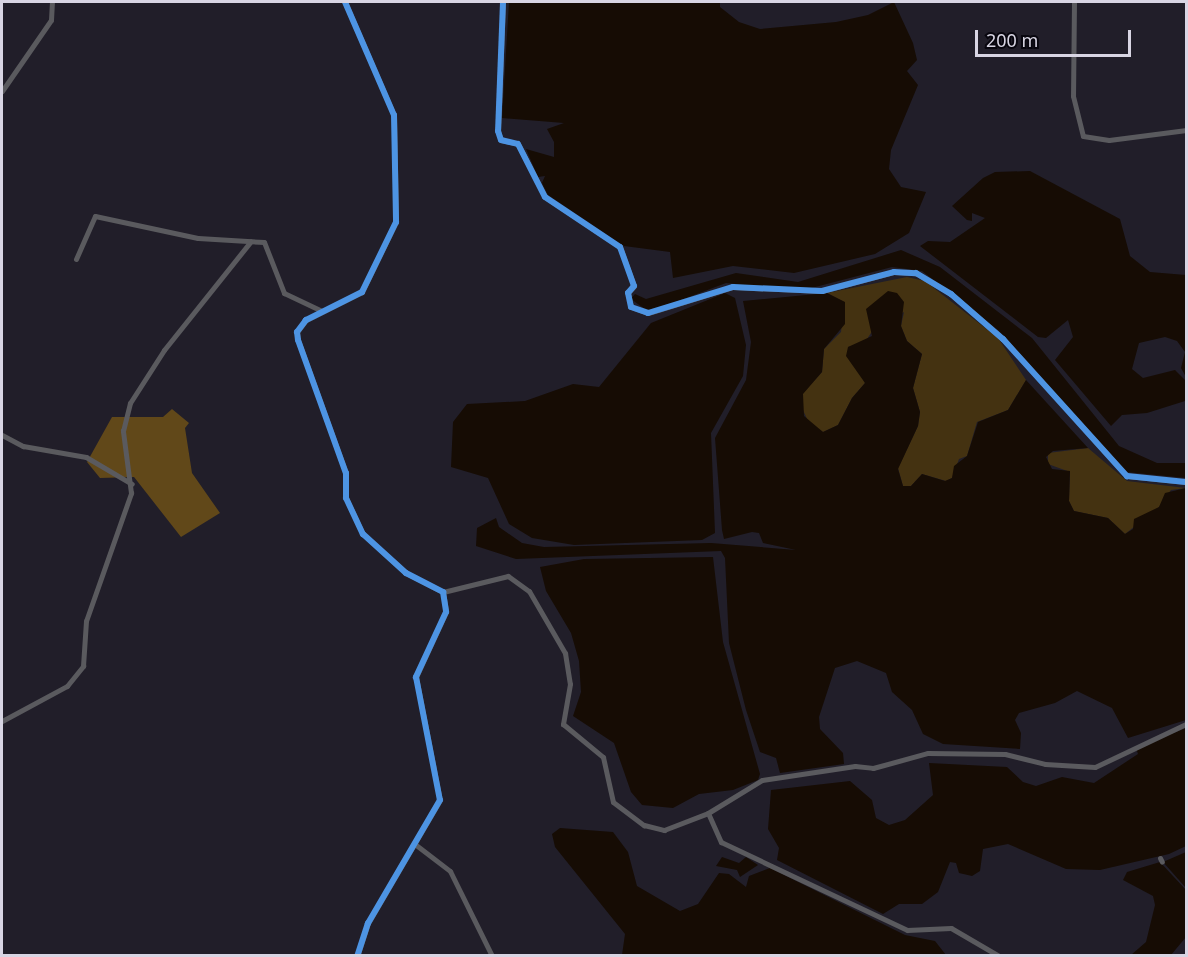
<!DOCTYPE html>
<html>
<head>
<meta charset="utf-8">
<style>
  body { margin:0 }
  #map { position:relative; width:1188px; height:957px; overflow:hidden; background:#211e29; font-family:"Noto Sans",sans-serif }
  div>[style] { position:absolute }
  .green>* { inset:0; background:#443211 }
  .forest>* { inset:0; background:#614819 }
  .water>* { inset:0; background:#160c04 }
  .minor>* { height:5px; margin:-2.5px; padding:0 2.5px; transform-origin:2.5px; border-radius:2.5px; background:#5a5a5e }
  .cycleway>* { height:6px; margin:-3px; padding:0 3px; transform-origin:3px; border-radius:3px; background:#4d94e3 }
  span { translate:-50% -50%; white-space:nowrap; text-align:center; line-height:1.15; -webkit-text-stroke:4.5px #08060e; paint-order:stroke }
  .frame { position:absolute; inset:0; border:3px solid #d8d5e3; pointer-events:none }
  .scale { position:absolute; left:975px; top:30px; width:156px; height:27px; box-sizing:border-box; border:3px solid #d8d5e3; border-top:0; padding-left:8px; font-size:18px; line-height:21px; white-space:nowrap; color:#d8d5e3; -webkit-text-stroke:4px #08060e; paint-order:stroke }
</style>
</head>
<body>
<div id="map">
  <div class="green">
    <div style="clip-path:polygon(907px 277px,925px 281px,998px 338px,1026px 380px,1008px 410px,977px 422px,967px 456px,959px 459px,952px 478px,946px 481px,922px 474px,911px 486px,903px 486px,898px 468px,918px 426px,920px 412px,913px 388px,922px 354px,907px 341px,901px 326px,904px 312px,873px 330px,865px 342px,848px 347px,865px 383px,852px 398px,838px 425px,823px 432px,809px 423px,801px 406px,803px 393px,822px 372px,824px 349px,841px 332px,844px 302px,827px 293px)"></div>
    <div style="clip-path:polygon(1088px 448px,1127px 481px,1186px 488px,1171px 490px,1159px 507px,1125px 534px,1108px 518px,1074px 511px,1069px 501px,1070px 472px,1048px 464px,1048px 453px)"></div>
  </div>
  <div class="forest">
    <div style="clip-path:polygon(172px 409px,189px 423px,185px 428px,192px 473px,220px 513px,181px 537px,134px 477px,100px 478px,87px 462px,112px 417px,163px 417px)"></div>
  </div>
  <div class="water">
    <div style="clip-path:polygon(509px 2px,720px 2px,720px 7px,739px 22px,760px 29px,836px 22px,868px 15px,894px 2px,913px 43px,917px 60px,907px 71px,918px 85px,891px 150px,889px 169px,901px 187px,926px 192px,909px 233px,875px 254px,794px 273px,733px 266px,673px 278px,670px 252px,624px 246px,548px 195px,542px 183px,545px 176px,538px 177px,526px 149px,554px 157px,554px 142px,547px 129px,564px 123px,502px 118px)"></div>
    <div style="clip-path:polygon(1030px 171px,1120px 219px,1130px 256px,1150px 272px,1186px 275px,1186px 377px,1181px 368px,1185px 352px,1177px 341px,1165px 337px,1139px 343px,1132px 369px,1143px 378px,1175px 370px,1186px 381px,1185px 401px,1147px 413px,1122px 415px,1111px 426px,1055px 360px,1073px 337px,1068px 320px,1046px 338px,1038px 337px,920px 246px,928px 241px,950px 242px,985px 218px,972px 213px,972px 221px,967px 220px,952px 206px,983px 178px,995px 172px)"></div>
    <div style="clip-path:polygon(901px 250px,940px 267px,1032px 338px,1119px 446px,1157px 463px,1186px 463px,1186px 478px,1126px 472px,998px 330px,922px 271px,892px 267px,800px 291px,726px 283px,649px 312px,631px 299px,635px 294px,646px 299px,736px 273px,798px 282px)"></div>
    <div style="clip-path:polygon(888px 291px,897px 293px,904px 302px,901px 326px,907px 341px,922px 354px,913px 388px,920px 412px,918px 426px,898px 469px,903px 486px,911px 486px,922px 474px,945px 481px,952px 478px,954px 466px,967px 456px,978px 422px,1008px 410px,1026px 380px,1088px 448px,1053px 451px,1046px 457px,1052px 469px,1070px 471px,1069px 501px,1074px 511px,1108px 518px,1125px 534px,1133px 529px,1134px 519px,1159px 507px,1165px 493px,1186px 488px,1186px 720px,1128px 738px,1112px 708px,1077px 691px,1055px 703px,1019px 713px,1015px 720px,1021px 733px,1020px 749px,943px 744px,923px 734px,912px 710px,892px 692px,886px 673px,857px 661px,835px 668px,819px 717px,820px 729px,843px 753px,844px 764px,780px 773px,776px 758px,760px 752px,746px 710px,729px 643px,725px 558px,721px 551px,516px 559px,476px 546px,477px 528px,496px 518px,499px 527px,522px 543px,544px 547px,711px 543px,796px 550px,763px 543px,759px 533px,752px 532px,724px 539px,722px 530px,715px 438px,746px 380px,751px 342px,743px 301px,827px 293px,845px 302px,845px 324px,824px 349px,822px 372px,803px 394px,804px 416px,823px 432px,838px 425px,852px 398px,865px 383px,846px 356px,848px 347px,872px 336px,866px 309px)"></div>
    <div style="clip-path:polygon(725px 293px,735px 298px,746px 345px,743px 376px,711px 433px,715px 533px,702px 540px,574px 545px,532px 538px,509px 524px,488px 478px,451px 467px,453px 422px,467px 404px,525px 401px,573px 384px,599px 387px,651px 323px)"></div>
    <div style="clip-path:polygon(713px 557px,723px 642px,760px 774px,758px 780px,733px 790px,699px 794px,673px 808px,642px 805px,631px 792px,614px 743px,573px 716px,581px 692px,579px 661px,571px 633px,546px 591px,540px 567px,584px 559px)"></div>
    <div style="clip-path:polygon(1186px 728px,1186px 846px,1169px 854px,1100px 870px,1066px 869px,1008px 844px,983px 849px,980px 871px,972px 876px,959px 873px,956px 863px,950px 862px,938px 892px,922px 904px,899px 904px,883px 914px,777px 860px,779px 848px,768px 829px,771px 790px,850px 781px,872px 800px,876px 818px,889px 825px,905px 820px,933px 795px,929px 763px,1007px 767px,1023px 782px,1036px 786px,1062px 777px,1094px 783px,1138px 754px,1136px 748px)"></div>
    <div style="clip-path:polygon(560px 828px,613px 832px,628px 852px,637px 886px,680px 911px,698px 904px,719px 873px,729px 874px,746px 887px,749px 876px,770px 868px,905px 935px,935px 941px,946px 955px,622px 955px,625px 934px,555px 847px,552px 834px)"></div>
    <div style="clip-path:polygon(1186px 852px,1186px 888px,1163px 862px)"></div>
    <div style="clip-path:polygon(722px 857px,739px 863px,746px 857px,758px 865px,740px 877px,737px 870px,716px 866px)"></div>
    <div style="clip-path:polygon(1160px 862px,1186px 890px,1186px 937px,1171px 955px,1131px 955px,1146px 942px,1155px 905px,1153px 896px,1123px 880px,1127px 872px)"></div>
  </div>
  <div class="minor">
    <div style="left:345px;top:2px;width:123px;rotate:66.6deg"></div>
    <div style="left:394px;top:115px;width:107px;rotate:88.9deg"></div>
    <div style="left:396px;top:222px;width:78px;rotate:115.9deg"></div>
    <div style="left:362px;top:292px;width:63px;rotate:153.4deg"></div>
    <div style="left:306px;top:320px;width:15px;rotate:127deg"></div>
    <div style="left:297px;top:332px;width:8px;rotate:83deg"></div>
    <div style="left:298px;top:340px;width:141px;rotate:70.2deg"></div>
    <div style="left:346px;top:473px;width:25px;rotate:90deg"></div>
    <div style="left:346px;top:498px;width:40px;rotate:65deg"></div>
    <div style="left:363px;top:534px;width:58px;rotate:42.2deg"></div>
    <div style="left:406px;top:573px;width:42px;rotate:27.2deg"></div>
    <div style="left:443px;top:592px;width:20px;rotate:81deg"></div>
    <div style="left:446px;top:612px;width:72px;rotate:114.8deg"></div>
    <div style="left:416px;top:677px;width:125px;rotate:79deg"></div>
    <div style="left:440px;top:800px;width:143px;rotate:120.3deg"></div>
    <div style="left:368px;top:923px;width:35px;rotate:108deg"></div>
    <div style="left:503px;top:2px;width:129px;rotate:92.2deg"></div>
    <div style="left:498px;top:131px;width:9px;rotate:72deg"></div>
    <div style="left:501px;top:140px;width:17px;rotate:13deg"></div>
    <div style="left:518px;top:144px;width:59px;rotate:63deg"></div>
    <div style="left:545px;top:197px;width:90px;rotate:33.7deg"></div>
    <div style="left:620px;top:247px;width:41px;rotate:70.3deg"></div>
    <div style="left:634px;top:286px;width:9px;rotate:131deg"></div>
    <div style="left:628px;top:293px;width:14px;rotate:78deg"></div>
    <div style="left:631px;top:307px;width:18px;rotate:19deg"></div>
    <div style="left:648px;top:313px;width:89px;rotate:-17deg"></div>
    <div style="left:733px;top:287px;width:89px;rotate:2.6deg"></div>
    <div style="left:822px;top:291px;width:74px;rotate:-14.8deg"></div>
    <div style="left:894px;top:272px;width:22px;rotate:3deg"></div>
    <div style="left:916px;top:273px;width:41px;rotate:31deg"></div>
    <div style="left:951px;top:294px;width:69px;rotate:40.9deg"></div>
    <div style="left:1003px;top:339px;width:185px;rotate:47.9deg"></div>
    <div style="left:1127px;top:476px;width:59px;rotate:5.8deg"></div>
    <div style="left:1074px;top:2px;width:94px;rotate:90.6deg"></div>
    <div style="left:1073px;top:96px;width:41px;rotate:76deg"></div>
    <div style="left:1083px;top:136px;width:26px;rotate:9deg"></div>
    <div style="left:1109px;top:140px;width:78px;rotate:-7.4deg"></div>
    <div style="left:2px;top:91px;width:86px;rotate:-55.4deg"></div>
    <div style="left:51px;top:20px;width:18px;rotate:-87deg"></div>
    <div style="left:76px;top:259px;width:47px;rotate:-66.2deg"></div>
    <div style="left:95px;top:216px;width:105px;rotate:12.1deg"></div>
    <div style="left:198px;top:238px;width:66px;rotate:3.5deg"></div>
    <div style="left:264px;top:242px;width:55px;rotate:68.6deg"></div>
    <div style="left:284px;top:293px;width:42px;rotate:25.3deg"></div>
    <div style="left:2px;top:435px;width:24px;rotate:28deg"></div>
    <div style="left:23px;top:446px;width:64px;rotate:9.9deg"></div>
    <div style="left:86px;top:457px;width:53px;rotate:30.4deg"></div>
    <div style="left:443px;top:592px;width:67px;rotate:-13.8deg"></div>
    <div style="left:508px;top:576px;width:26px;rotate:36deg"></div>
    <div style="left:529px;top:591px;width:72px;rotate:59.9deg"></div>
    <div style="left:565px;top:653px;width:31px;rotate:81deg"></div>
    <div style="left:570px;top:684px;width:41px;rotate:99.9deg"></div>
    <div style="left:563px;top:724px;width:52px;rotate:39.5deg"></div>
    <div style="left:603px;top:757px;width:46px;rotate:77.5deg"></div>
    <div style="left:613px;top:802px;width:39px;rotate:37deg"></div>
    <div style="left:644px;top:825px;width:21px;rotate:14deg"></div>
    <div style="left:664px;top:830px;width:47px;rotate:-21.1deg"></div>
    <div style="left:708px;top:813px;width:32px;rotate:66deg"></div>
    <div style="left:721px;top:842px;width:206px;rotate:25.3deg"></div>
    <div style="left:907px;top:930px;width:44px;rotate:-2.6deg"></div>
    <div style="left:951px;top:928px;width:56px;rotate:30.3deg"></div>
    <div style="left:2px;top:721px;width:74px;rotate:-28.3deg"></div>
    <div style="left:67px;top:686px;width:26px;rotate:-51deg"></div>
    <div style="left:83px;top:666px;width:45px;rotate:-86.2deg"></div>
    <div style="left:86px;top:621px;width:136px;rotate:-70.6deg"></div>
    <div style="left:131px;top:493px;width:63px;rotate:-97.4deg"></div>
    <div style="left:123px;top:431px;width:29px;rotate:-76deg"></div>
    <div style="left:130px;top:403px;width:63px;rotate:-57.3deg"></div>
    <div style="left:164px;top:350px;width:139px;rotate:-51.4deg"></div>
    <div style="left:708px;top:813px;width:63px;rotate:-31.4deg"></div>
    <div style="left:762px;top:780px;width:94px;rotate:-8.6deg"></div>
    <div style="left:855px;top:766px;width:18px;rotate:6deg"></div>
    <div style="left:873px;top:768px;width:57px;rotate:-15.3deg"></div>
    <div style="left:928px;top:753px;width:77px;rotate:0.7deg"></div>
    <div style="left:1005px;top:754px;width:41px;rotate:14deg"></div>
    <div style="left:1045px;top:764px;width:50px;rotate:3.4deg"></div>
    <div style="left:1095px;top:767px;width:101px;rotate:-25.3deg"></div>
    <div style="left:416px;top:845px;width:43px;rotate:37.4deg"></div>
    <div style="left:450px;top:871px;width:95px;rotate:63.7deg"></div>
    <div style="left:1160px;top:858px;width:4px;rotate:63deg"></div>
  </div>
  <div class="cycleway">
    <div style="left:345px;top:2px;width:123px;rotate:66.6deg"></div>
    <div style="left:394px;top:115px;width:107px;rotate:88.9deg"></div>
    <div style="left:396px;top:222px;width:78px;rotate:115.9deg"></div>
    <div style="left:362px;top:292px;width:63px;rotate:153.4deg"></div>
    <div style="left:306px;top:320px;width:15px;rotate:127deg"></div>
    <div style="left:297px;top:332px;width:8px;rotate:83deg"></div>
    <div style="left:298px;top:340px;width:141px;rotate:70.2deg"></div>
    <div style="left:346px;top:473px;width:25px;rotate:90deg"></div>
    <div style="left:346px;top:498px;width:40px;rotate:65deg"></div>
    <div style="left:363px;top:534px;width:58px;rotate:42.2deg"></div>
    <div style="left:406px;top:573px;width:42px;rotate:27.2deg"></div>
    <div style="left:443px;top:592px;width:20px;rotate:81deg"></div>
    <div style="left:446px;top:612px;width:72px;rotate:114.8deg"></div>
    <div style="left:416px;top:677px;width:125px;rotate:79deg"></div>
    <div style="left:440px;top:800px;width:143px;rotate:120.3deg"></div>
    <div style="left:368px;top:923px;width:35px;rotate:108deg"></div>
    <div style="left:503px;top:2px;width:129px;rotate:92.2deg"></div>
    <div style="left:498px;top:131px;width:9px;rotate:72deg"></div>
    <div style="left:501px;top:140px;width:17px;rotate:13deg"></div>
    <div style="left:518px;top:144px;width:59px;rotate:63deg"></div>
    <div style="left:545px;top:197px;width:90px;rotate:33.7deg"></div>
    <div style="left:620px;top:247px;width:41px;rotate:70.3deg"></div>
    <div style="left:634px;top:286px;width:9px;rotate:131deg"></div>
    <div style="left:628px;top:293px;width:14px;rotate:78deg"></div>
    <div style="left:631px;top:307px;width:18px;rotate:19deg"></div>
    <div style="left:648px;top:313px;width:89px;rotate:-17deg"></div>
    <div style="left:733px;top:287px;width:89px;rotate:2.6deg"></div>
    <div style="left:822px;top:291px;width:74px;rotate:-14.8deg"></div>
    <div style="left:894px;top:272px;width:22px;rotate:3deg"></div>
    <div style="left:916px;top:273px;width:41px;rotate:31deg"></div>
    <div style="left:951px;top:294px;width:69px;rotate:40.9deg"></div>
    <div style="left:1003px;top:339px;width:185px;rotate:47.9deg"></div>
    <div style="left:1127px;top:476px;width:59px;rotate:5.8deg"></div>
  </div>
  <div class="frame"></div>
  <div class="scale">200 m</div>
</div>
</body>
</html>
